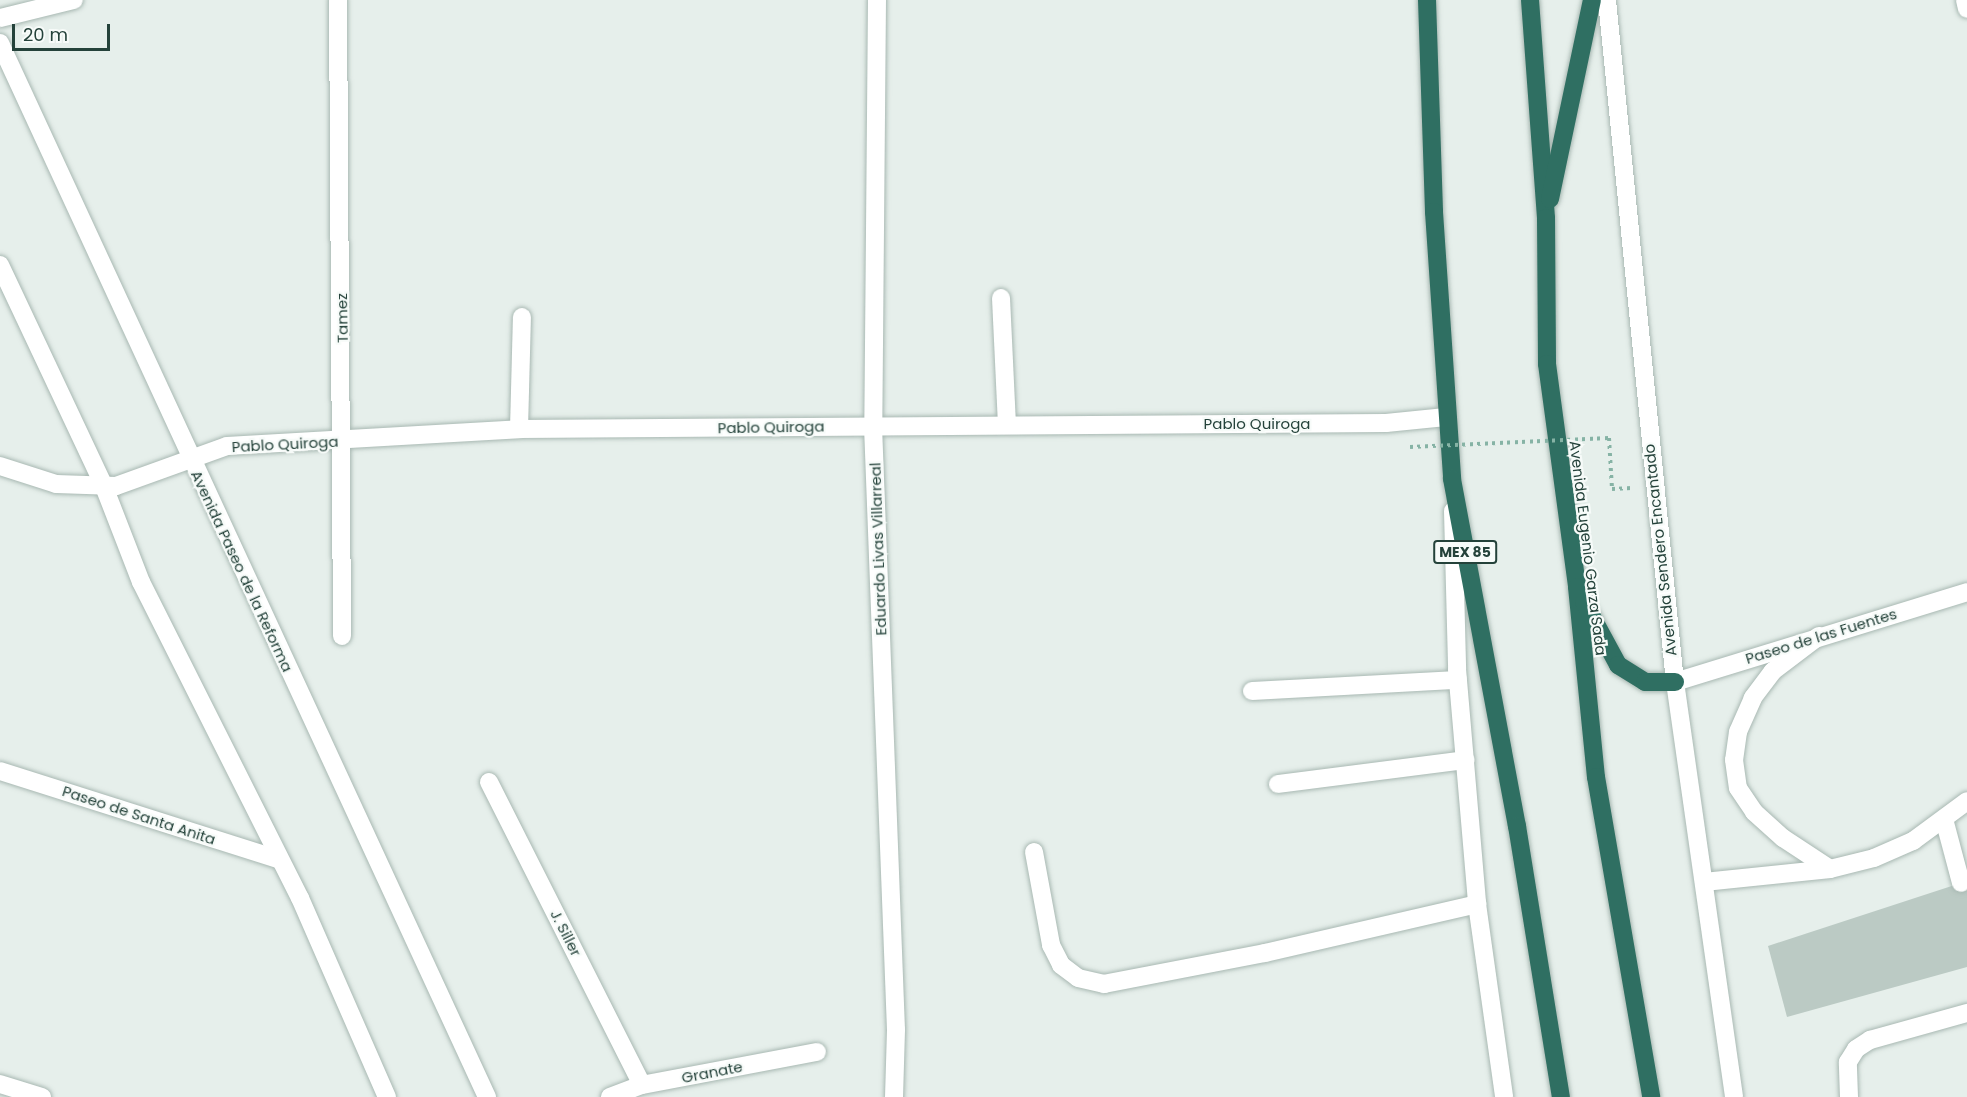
<!DOCTYPE html>
<html>
<head>
<meta charset="utf-8">
<style>
  body { margin:0 }
  #map { position:relative; width:1967px; height:1097px; overflow:hidden; background:#e6efeb; font-family:Poppins,sans-serif }
  div>[style] { position:absolute }
  .building>* { inset:0; background:#bbcac4 }
  .path>* { height:4px; margin-top:-2px; transform-origin:0; background:repeating-linear-gradient(90deg,#86b3a5 0 3px,transparent 0 7.5px) }
  .roads { filter:drop-shadow(0 0 2px #a8b8b2) drop-shadow(0 0 2px #a8b8b2) }
  .lane>* { height:18px; margin:-9px; padding:0 9px; transform-origin:9px; border-radius:9px; background:#fff }
  .street>* { height:18px; margin:-9px; padding:0 9px; transform-origin:9px; border-radius:9px; background:#fff }
  .secondary>* { height:18px; margin:-9px; padding:0 9px; transform-origin:9px; border-radius:9px; background:#fff }
  .highway>* { height:18px; margin:-9px; padding:0 9px; transform-origin:9px; border-radius:9px; background:#2f6f62 }
  .path-bridge>* { height:4px; margin-top:-2px; transform-origin:0; background:repeating-linear-gradient(90deg,#86b3a5 0 3px,transparent 0 7.5px) }
  span { translate:-50% -50%; white-space:nowrap; text-align:center; line-height:1.15; -webkit-text-stroke:4.5px #f7fbf9; paint-order:stroke }
  .shield-label span { padding:2px 4px; background:#f7fbf9; border:2px solid; border-radius:4px; -webkit-text-stroke-width:0 }
  .shield-label { font-size:14px; color:#24423a; font-weight:700 }
  .street-label { font-size:15px; color:#24423a }
  .scale { position:absolute; left:12px; top:24px; width:98px; height:27px; box-sizing:border-box; border:3px solid #24423a; border-top:0; padding-left:8px; font-size:18px; line-height:21px; white-space:nowrap; color:#24423a; -webkit-text-stroke:4px #f7fbf9; paint-order:stroke }
</style>
</head>
<body>
<div id="map">
  <div class="building">
    <div style="clip-path:polygon(1967px 881px,1967px 967px,1787px 1017px,1768px 946px)"></div>
  </div>
  <div class="path">
    <div style="left:1609px;top:438px;width:51px;rotate:86.6deg"></div>
    <div style="left:1612px;top:489px;width:20px;rotate:-3deg"></div>
  </div>
  <div class="roads">
    <div class="lane">
      <div style="left:1001px;top:298px;width:127px;rotate:87.3deg"></div>
      <div style="left:519px;top:429px;width:112px;rotate:-88.5deg"></div>
      <div style="left:1252px;top:691px;width:206px;rotate:-3.1deg"></div>
      <div style="left:1278px;top:784px;width:189px;rotate:-7.3deg"></div>
      <div style="left:1944px;top:819px;width:66px;rotate:75.1deg"></div>
      <div style="left:1034px;top:852px;width:95px;rotate:79.6deg"></div>
      <div style="left:1051px;top:945px;width:22px;rotate:63deg"></div>
      <div style="left:1061px;top:965px;width:21px;rotate:37deg"></div>
      <div style="left:1078px;top:978px;width:27px;rotate:13deg"></div>
      <div style="left:1104px;top:984px;width:164px;rotate:-10.9deg"></div>
      <div style="left:1265px;top:953px;width:218px;rotate:-13deg"></div>
      <div style="left:1849px;top:1097px;width:35px;rotate:-92deg"></div>
      <div style="left:1848px;top:1062px;width:15px;rotate:-58deg"></div>
      <div style="left:1856px;top:1049px;width:17px;rotate:-33deg"></div>
      <div style="left:1870px;top:1040px;width:101px;rotate:-15.6deg"></div>
    </div>
    <div class="street">
      <div style="left:338px;top:0;width:636px;rotate:89.64deg"></div>
      <div style="left:877px;top:0;width:426px;rotate:90.5deg"></div>
      <div style="left:873px;top:426px;width:604px;rotate:87.82deg"></div>
      <div style="left:896px;top:1030px;width:67px;rotate:91.7deg"></div>
      <div style="left:0;top:18px;width:76px;rotate:-13.7deg"></div>
      <div style="left:0;top:466px;width:59px;rotate:17.8deg"></div>
      <div style="left:56px;top:484px;width:60px;rotate:1.9deg"></div>
      <div style="left:116px;top:486px;width:118px;rotate:-19.8deg"></div>
      <div style="left:227px;top:446px;width:292px;rotate:-3.3deg"></div>
      <div style="left:519px;top:429px;width:867px;rotate:-0.4deg"></div>
      <div style="left:1386px;top:423px;width:60px;rotate:-5.7deg"></div>
      <div style="left:0;top:771px;width:292px;rotate:17.6deg"></div>
      <div style="left:489px;top:782px;width:339px;rotate:63.2deg"></div>
      <div style="left:0;top:1084px;width:44px;rotate:17.2deg"></div>
      <div style="left:610px;top:1097px;width:34px;rotate:-21deg"></div>
      <div style="left:642px;top:1085px;width:178px;rotate:-10.7deg"></div>
    </div>
    <div class="secondary">
      <div style="left:1607px;top:0;width:685px;rotate:84.31deg"></div>
      <div style="left:1675px;top:682px;width:419px;rotate:81.9deg"></div>
      <div style="left:1965px;top:0;width:9px;rotate:77deg"></div>
      <div style="left:0;top:43px;width:1161px;rotate:65.2deg"></div>
      <div style="left:0;top:265px;width:242px;rotate:64.8deg"></div>
      <div style="left:103px;top:484px;width:105px;rotate:68.8deg"></div>
      <div style="left:141px;top:582px;width:354px;rotate:63.3deg"></div>
      <div style="left:300px;top:898px;width:217px;rotate:66.4deg"></div>
      <div style="left:1453px;top:511px;width:158px;rotate:88.5deg"></div>
      <div style="left:1457px;top:669px;width:236px;rotate:85.1deg"></div>
      <div style="left:1477px;top:904px;width:195px;rotate:82deg"></div>
      <div style="left:1819px;top:636px;width:58px;rotate:142.7deg"></div>
      <div style="left:1773px;top:671px;width:34px;rotate:127deg"></div>
      <div style="left:1753px;top:698px;width:37px;rotate:114deg"></div>
      <div style="left:1738px;top:732px;width:28px;rotate:98deg"></div>
      <div style="left:1734px;top:760px;width:28px;rotate:82deg"></div>
      <div style="left:1738px;top:788px;width:29px;rotate:56deg"></div>
      <div style="left:1754px;top:812px;width:39px;rotate:42deg"></div>
      <div style="left:1783px;top:838px;width:56px;rotate:33.4deg"></div>
      <div style="left:1675px;top:682px;width:306px;rotate:-17.1deg"></div>
      <div style="left:1704px;top:882px;width:127px;rotate:-5.9deg"></div>
      <div style="left:1830px;top:869px;width:45px;rotate:-14deg"></div>
      <div style="left:1874px;top:858px;width:43px;rotate:-23.6deg"></div>
      <div style="left:1913px;top:841px;width:67px;rotate:-36.5deg"></div>
    </div>
    <div class="highway">
      <div style="left:1427px;top:0;width:212px;rotate:88.1deg"></div>
      <div style="left:1434px;top:212px;width:268px;rotate:86.1deg"></div>
      <div style="left:1452px;top:479px;width:353px;rotate:79.4deg"></div>
      <div style="left:1517px;top:826px;width:275px;rotate:80.8deg"></div>
      <div style="left:1530px;top:0;width:219px;rotate:85.8deg"></div>
      <div style="left:1546px;top:218px;width:146px;rotate:89.6deg"></div>
      <div style="left:1547px;top:364px;width:225px;rotate:82.3deg"></div>
      <div style="left:1577px;top:587px;width:191px;rotate:84.3deg"></div>
      <div style="left:1596px;top:777px;width:325px;rotate:80.2deg"></div>
      <div style="left:1550px;top:199px;width:203px;rotate:-78.1deg"></div>
      <div style="left:1584px;top:602px;width:72px;rotate:61.6deg"></div>
      <div style="left:1618px;top:665px;width:32px;rotate:32deg"></div>
      <div style="left:1645px;top:682px;width:30px"></div>
    </div>
  </div>
  <div class="path-bridge">
    <div style="left:1410px;top:447px;width:199px;rotate:-2.6deg"></div>
  </div>
  <div class="shield-label">
    <span style="left:1465px;top:552px">MEX 85</span>
  </div>
  <div class="street-label">
    <span style="left:342px;top:318px;rotate:-91deg">Tamez</span>
    <span style="left:1257px;top:424px">Pablo Quiroga</span>
    <span style="left:771px;top:427px;rotate:-1deg">Pablo Quiroga</span>
    <span style="left:285px;top:444px;rotate:-3deg">Pablo Quiroga</span>
    <span style="left:1588px;top:548px;rotate:83deg">Avenida Eugenio Garza Sada</span>
    <span style="left:878px;top:549px;rotate:-92deg">Eduardo Livas Villarreal</span>
    <span style="left:1660px;top:550px;rotate:-96deg">Avenida Sendero Encantado</span>
    <span style="left:242px;top:571px;rotate:65deg">Avenida Paseo de la Reforma</span>
    <span style="left:1821px;top:636px;rotate:-17deg">Paseo de las Fuentes</span>
    <span style="left:139px;top:815px;rotate:18deg">Paseo de Santa Anita</span>
    <span style="left:566px;top:933px;rotate:63deg">J. Siller</span>
    <span style="left:712px;top:1072px;rotate:-11deg">Granate</span>
  </div>
  <div class="scale">20 m</div>
</div>
</body>
</html>
